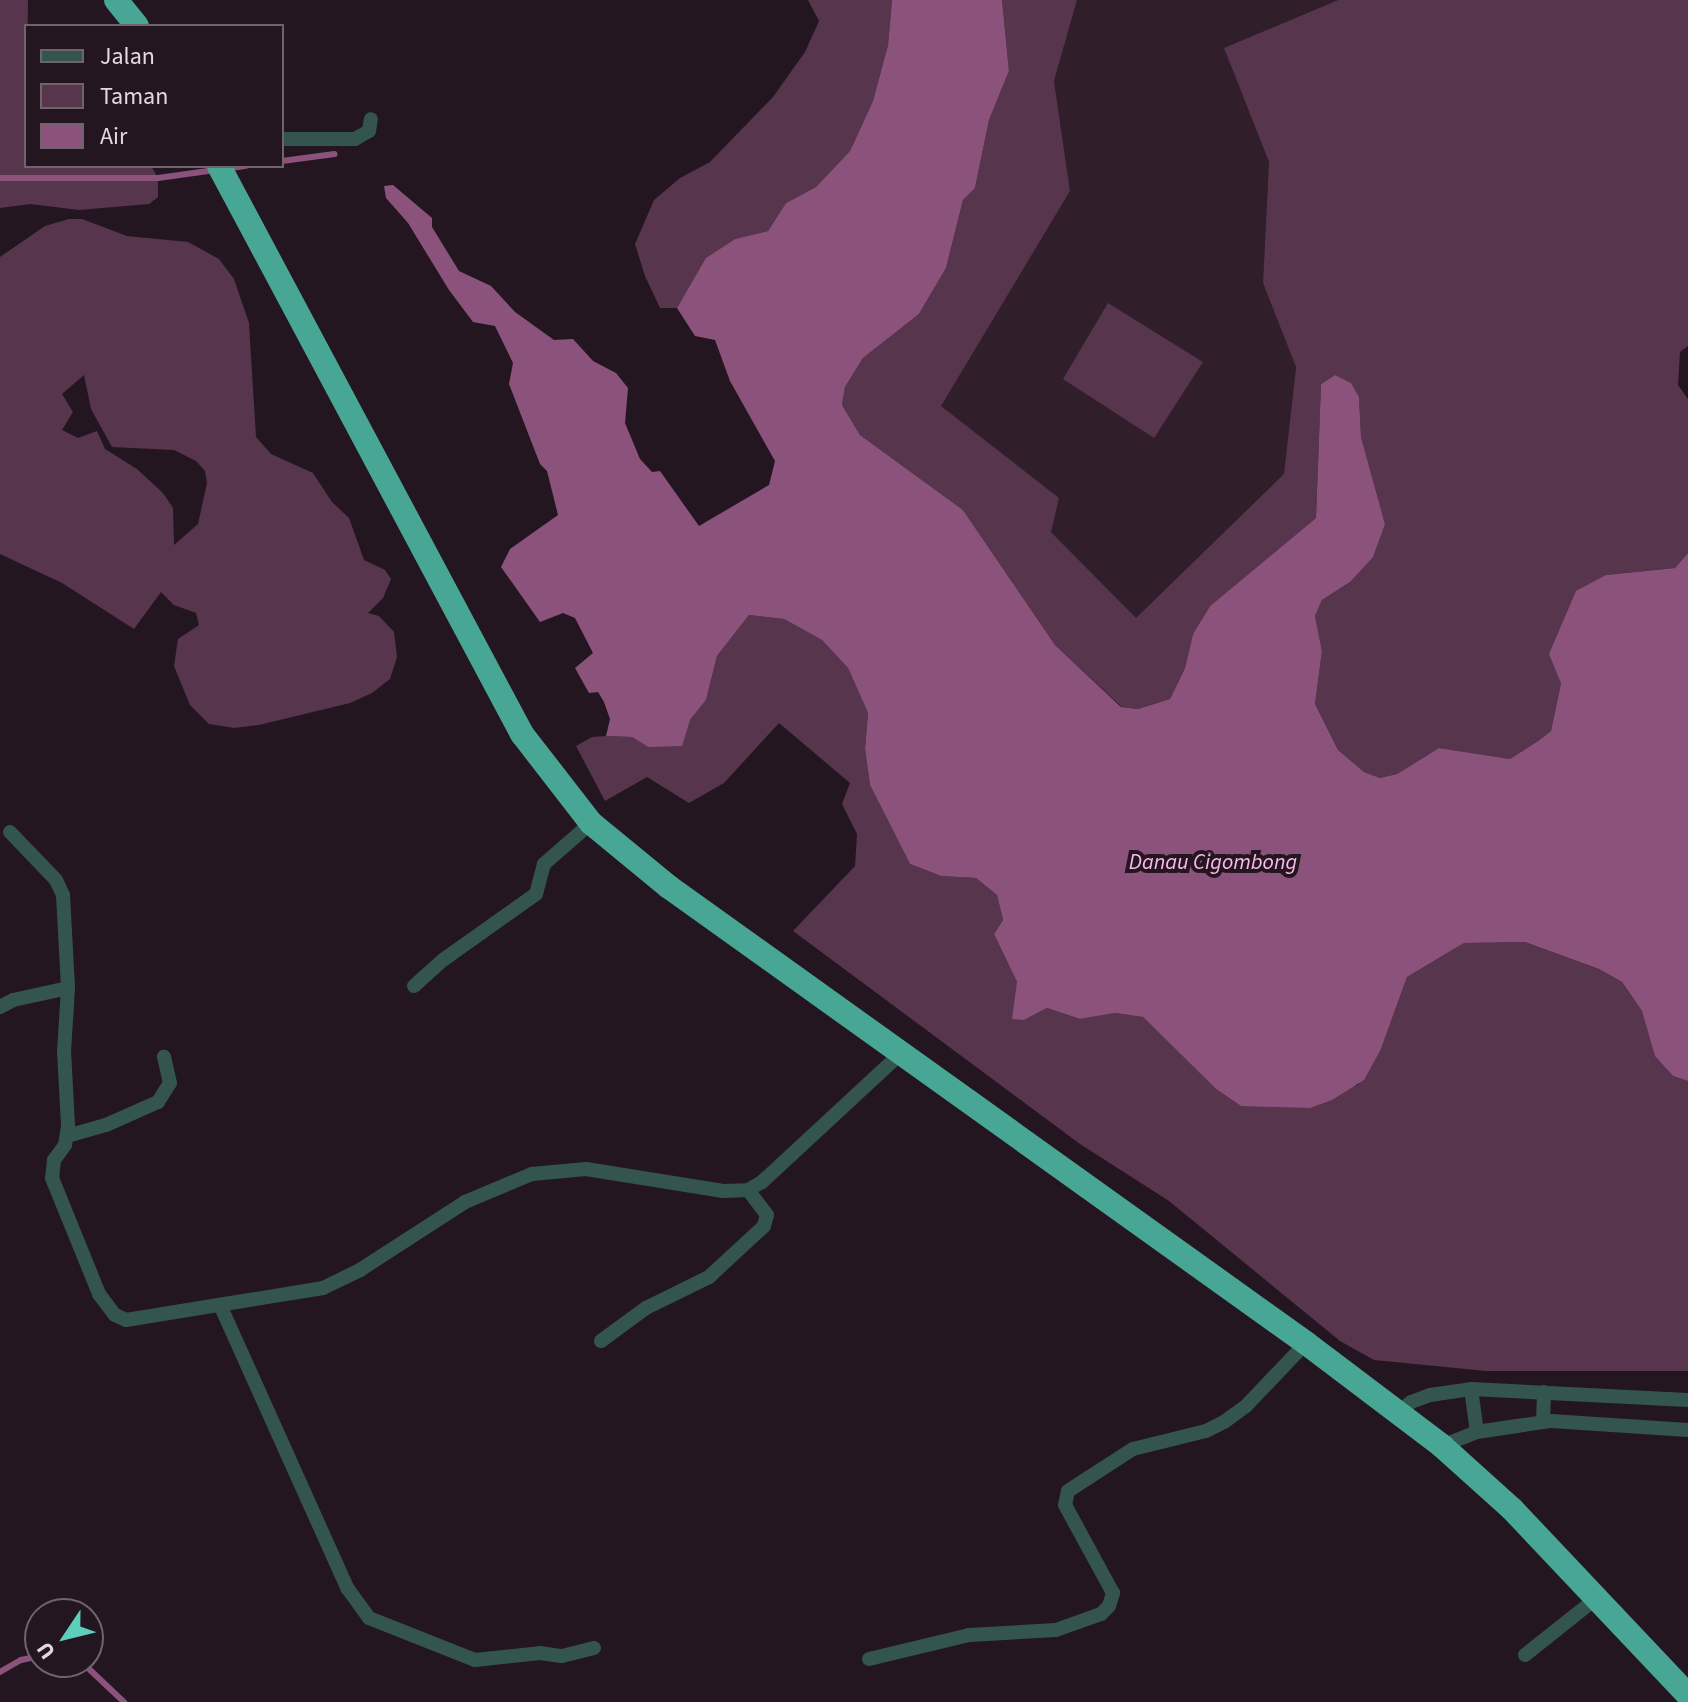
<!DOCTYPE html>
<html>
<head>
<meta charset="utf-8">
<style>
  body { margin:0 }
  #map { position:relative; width:1688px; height:1702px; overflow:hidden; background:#241620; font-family:"Source Sans 3",sans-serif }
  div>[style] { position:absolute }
  .built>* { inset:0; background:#301e2b }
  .green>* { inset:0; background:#56354d }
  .water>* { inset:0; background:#8b537b }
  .stream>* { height:6px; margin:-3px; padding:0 3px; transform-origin:3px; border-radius:3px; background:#8b537b }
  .street>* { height:14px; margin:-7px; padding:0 7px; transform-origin:7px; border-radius:7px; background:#33554e }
  .highway>* { height:24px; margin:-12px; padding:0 12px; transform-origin:12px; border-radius:12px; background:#48a695 }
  span { translate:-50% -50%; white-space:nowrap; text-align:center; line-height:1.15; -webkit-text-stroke:8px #241620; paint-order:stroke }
  .water-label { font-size:22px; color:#fdbae9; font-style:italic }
  .legend { position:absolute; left:24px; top:24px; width:260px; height:144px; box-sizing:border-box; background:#241620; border:2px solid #70646c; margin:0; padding:10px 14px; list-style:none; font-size:24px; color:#e2d9df }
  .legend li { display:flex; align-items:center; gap:16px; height:40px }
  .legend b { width:40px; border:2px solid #70646c }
  .north { position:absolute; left:24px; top:1598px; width:80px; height:80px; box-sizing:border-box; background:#241620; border:2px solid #70646c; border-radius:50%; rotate:235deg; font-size:22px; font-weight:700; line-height:32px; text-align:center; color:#e2d9df }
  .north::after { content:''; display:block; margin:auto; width:28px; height:36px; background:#5cceba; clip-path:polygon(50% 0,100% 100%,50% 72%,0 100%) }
</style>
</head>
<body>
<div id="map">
  <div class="built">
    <div style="clip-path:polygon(1077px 0,1338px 0,1224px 48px,1269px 162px,1263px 283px,1296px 366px,1284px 474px,1136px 619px,1051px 532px,940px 406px,1070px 191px,1054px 81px)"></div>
  </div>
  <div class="green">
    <div style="clip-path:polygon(0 0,28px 0,26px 166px,151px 166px,158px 178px,158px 197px,149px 204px,79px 210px,30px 204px,0 208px)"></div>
    <div style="clip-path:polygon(808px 0,892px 0,888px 45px,873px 101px,850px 151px,816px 187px,786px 203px,768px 231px,735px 239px,707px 258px,677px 308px,660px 308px,645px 276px,635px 244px,654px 200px,680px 178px,710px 162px,773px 97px,805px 52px,819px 21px)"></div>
    <div style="clip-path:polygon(1002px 0,1077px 0,1054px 81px,1070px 191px,941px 406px,1059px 498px,1051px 532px,1136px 618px,1284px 474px,1296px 367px,1263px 283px,1269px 162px,1224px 48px,1338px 0,1688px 0,1688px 346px,1680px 352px,1678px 385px,1688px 399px,1688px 553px,1675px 568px,1606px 575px,1561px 683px,1551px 731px,1538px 741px,1510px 759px,1439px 748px,1397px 774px,1380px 778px,1364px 772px,1338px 750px,1315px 704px,1322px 651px,1315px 616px,1322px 600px,1350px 582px,1385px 524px,1361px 437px,1359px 397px,1350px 383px,1335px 375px,1321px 384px,1316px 518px,1210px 606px,1193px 634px,1185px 668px,1170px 699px,1138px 709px,1122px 707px,1055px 645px,963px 510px,860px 435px,842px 405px,845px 387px,863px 358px,919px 314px,946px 268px,963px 200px,975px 188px,989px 120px,1009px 71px)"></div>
    <div style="clip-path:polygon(evenodd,69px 219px,82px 219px,127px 236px,188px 242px,219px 259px,234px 279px,249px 323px,256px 437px,271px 454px,313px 473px,332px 502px,349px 518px,364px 560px,385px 570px,391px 579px,383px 598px,368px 613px,379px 616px,394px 632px,397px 657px,390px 679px,372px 693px,350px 703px,259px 725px,234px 728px,209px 724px,190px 705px,174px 666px,178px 639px,199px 625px,196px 613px,174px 605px,161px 592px,134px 629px,62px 583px,0 554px,0 257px,45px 226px,69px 219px,84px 375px,91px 409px,112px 447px,174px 450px,196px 461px,205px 471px,207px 483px,198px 524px,174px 545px,173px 508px,163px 493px,137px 469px,105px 449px,97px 431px,78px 438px,62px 430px,73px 412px,62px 394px,84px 375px)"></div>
    <div style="clip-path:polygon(1108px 303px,1203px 362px,1154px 438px,1063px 379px)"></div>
    <div style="clip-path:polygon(749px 615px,784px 619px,822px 640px,848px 668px,868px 713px,865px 749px,870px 785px,910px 864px,941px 876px,976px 878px,997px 895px,1003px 920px,994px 934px,1017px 982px,1024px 1020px,1047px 1008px,1080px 1019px,1115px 1013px,1143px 1017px,1216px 1089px,1241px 1106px,1261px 1106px,1358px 1085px,1381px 1049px,1407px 977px,1464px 943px,1525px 942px,1599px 969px,1622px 982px,1642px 1011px,1656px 1056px,1673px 1076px,1688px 1081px,1688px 1371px,1486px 1371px,1374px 1360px,1340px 1341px,1169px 1201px,1080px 1144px,793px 931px,855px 866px,857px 834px,842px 804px,850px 783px,779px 723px,724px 783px,689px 803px,647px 777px,605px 801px,576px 746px,592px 737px,606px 736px,632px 737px,648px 747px,690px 720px,706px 700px,717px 656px)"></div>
  </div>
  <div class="water">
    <div style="clip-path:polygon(892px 0,1002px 0,1009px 71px,989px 120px,975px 188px,963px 200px,946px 268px,919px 314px,863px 358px,845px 387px,842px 405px,860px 435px,963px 510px,1055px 645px,1121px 707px,1138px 709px,1170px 699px,1185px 668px,1193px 634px,1210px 606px,1316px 518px,1321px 384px,1335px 375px,1351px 383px,1359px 397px,1361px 437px,1385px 524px,1373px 557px,1350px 582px,1322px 600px,1315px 616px,1322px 651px,1315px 704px,1338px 750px,1364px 772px,1380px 778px,1397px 774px,1439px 748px,1510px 759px,1538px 741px,1551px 731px,1561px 683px,1549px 654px,1576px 591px,1606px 575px,1675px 568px,1688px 553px,1688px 1081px,1673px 1076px,1655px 1056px,1642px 1011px,1622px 982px,1599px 969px,1525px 942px,1464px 943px,1407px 977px,1381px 1049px,1364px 1080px,1332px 1100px,1310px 1108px,1241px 1106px,1216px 1089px,1143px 1017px,1115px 1013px,1080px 1019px,1047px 1008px,1024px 1020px,1012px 1019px,1017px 982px,994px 934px,1003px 920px,997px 895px,976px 878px,941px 876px,910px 864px,870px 785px,865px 749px,868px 713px,848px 668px,822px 640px,784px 619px,749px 615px,717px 656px,706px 700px,690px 720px,682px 746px,648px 747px,632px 737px,606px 736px,610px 719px,604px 702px,598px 692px,589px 693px,575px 668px,593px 653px,575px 618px,563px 613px,540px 622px,501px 567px,510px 549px,558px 515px,547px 471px,540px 464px,509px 384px,513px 363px,495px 326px,473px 322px,449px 290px,408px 223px,386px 198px,384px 186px,393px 185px,432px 218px,432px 227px,459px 271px,491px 286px,515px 312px,554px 340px,573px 339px,593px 361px,616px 373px,628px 388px,625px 423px,640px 459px,652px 472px,660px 471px,699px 526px,769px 485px,775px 461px,730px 381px,715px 340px,695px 336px,677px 308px,706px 258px,735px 239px,768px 231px,786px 203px,816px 187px,850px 151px,873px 101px,888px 45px)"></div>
  </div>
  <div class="stream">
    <div style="left:282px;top:161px;width:53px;rotate:-7.5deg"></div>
    <div style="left:226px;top:169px;width:20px;rotate:-9deg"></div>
    <div style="left:0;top:178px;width:158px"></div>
    <div style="left:158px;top:178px;width:58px;rotate:-8deg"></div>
    <div style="left:73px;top:1662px;width:16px;rotate:22deg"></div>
    <div style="left:88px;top:1668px;width:50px;rotate:43.4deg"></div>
    <div style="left:0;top:1672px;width:24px;rotate:-30deg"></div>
    <div style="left:21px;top:1660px;width:19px;rotate:-12deg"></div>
  </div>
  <div class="street">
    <div style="left:282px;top:139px;width:73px"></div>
    <div style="left:355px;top:139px;width:16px;rotate:-30deg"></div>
    <div style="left:369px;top:131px;width:12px;rotate:-81deg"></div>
    <div style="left:10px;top:832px;width:66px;rotate:46.2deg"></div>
    <div style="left:56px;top:880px;width:17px;rotate:65deg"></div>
    <div style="left:63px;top:895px;width:93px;rotate:86.9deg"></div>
    <div style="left:68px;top:988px;width:63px;rotate:93.6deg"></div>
    <div style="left:64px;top:1051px;width:75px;rotate:86.9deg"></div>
    <div style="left:68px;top:1126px;width:19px;rotate:99deg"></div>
    <div style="left:65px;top:1145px;width:19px;rotate:126deg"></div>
    <div style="left:54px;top:1160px;width:18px;rotate:96deg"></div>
    <div style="left:52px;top:1178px;width:125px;rotate:67.9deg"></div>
    <div style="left:99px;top:1294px;width:26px;rotate:53deg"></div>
    <div style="left:115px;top:1315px;width:12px;rotate:24deg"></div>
    <div style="left:126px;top:1320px;width:200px;rotate:-9.2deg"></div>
    <div style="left:323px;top:1288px;width:41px;rotate:-25.9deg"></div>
    <div style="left:360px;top:1270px;width:125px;rotate:-32.9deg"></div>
    <div style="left:465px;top:1202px;width:73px;rotate:-22.7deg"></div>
    <div style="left:532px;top:1174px;width:54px;rotate:-5.3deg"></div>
    <div style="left:586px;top:1169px;width:139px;rotate:9.1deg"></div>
    <div style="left:723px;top:1191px;width:25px;rotate:-2deg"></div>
    <div style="left:748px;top:1190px;width:16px;rotate:-30deg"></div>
    <div style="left:762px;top:1182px;width:187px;rotate:-42.8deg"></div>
    <div style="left:414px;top:986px;width:39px;rotate:-42deg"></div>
    <div style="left:443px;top:960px;width:114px;rotate:-35.4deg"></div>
    <div style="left:536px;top:894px;width:31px;rotate:-75deg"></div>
    <div style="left:544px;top:864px;width:62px;rotate:-41.1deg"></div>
    <div style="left:0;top:1007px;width:15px;rotate:-28deg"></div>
    <div style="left:13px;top:1000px;width:56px;rotate:-12.3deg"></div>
    <div style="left:67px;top:1136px;width:41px;rotate:-15.8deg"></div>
    <div style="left:106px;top:1125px;width:57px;rotate:-23.9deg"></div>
    <div style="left:158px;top:1102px;width:22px;rotate:-58deg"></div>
    <div style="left:170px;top:1083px;width:27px;rotate:-103deg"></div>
    <div style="left:221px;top:1307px;width:309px;rotate:65.8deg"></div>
    <div style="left:348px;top:1589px;width:36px;rotate:54deg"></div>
    <div style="left:369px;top:1618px;width:114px;rotate:21.6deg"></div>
    <div style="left:475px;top:1660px;width:65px;rotate:-6.1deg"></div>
    <div style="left:540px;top:1653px;width:22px;rotate:8deg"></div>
    <div style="left:562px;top:1656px;width:33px;rotate:-14deg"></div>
    <div style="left:601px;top:1341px;width:56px;rotate:-36.3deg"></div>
    <div style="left:646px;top:1308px;width:70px;rotate:-26.2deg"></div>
    <div style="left:709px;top:1277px;width:75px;rotate:-42.8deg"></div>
    <div style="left:764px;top:1226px;width:11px;rotate:-75deg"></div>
    <div style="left:767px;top:1215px;width:31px;rotate:-127deg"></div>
    <div style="left:1471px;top:1389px;width:43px;rotate:82.1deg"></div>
    <div style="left:1397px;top:1413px;width:18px;rotate:-38deg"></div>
    <div style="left:1411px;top:1402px;width:20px;rotate:-20deg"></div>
    <div style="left:1430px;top:1395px;width:41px;rotate:-8.3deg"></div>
    <div style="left:1471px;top:1389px;width:217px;rotate:2.9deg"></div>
    <div style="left:1543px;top:1422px;width:30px;rotate:-88deg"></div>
    <div style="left:1442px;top:1446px;width:38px;rotate:-22deg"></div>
    <div style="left:1477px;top:1432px;width:75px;rotate:-8.5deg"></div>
    <div style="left:1551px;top:1421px;width:137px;rotate:3.8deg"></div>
    <div style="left:1525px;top:1655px;width:93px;rotate:-38.5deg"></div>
    <div style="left:869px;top:1659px;width:103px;rotate:-13.5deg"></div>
    <div style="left:969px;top:1635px;width:87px;rotate:-3.3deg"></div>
    <div style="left:1056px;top:1630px;width:48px;rotate:-19.6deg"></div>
    <div style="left:1101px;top:1614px;width:11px;rotate:-45deg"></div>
    <div style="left:1109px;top:1606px;width:14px;rotate:-73deg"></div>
    <div style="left:1113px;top:1593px;width:100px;rotate:-118.6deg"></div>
    <div style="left:1065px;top:1505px;width:14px;rotate:-78deg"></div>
    <div style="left:1068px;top:1491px;width:77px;rotate:-32.9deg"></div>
    <div style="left:1133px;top:1449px;width:75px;rotate:-13.9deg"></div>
    <div style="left:1206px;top:1431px;width:20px;rotate:-27deg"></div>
    <div style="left:1224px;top:1422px;width:27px;rotate:-36deg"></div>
    <div style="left:1246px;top:1406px;width:87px;rotate:-46.4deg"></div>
  </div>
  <div class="highway">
    <div style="left:116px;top:0;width:33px;rotate:51deg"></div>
    <div style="left:219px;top:166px;width:644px;rotate:61.92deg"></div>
    <div style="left:522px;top:734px;width:113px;rotate:52.2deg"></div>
    <div style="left:591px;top:823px;width:101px;rotate:39.4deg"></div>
    <div style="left:669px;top:887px;width:783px;rotate:35.6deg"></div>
    <div style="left:1306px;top:1343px;width:171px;rotate:37.1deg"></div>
    <div style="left:1442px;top:1446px;width:94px;rotate:42deg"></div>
    <div style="left:1512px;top:1509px;width:256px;rotate:46.6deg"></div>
  </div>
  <div class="water-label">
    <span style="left:1213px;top:863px">Danau Cigombong</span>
  </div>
  <ul class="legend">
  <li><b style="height:10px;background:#33554e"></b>Jalan</li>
  <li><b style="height:22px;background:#56354d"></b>Taman</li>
  <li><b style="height:22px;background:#8b537b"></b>Air</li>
  </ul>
  <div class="north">U</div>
</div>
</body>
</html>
